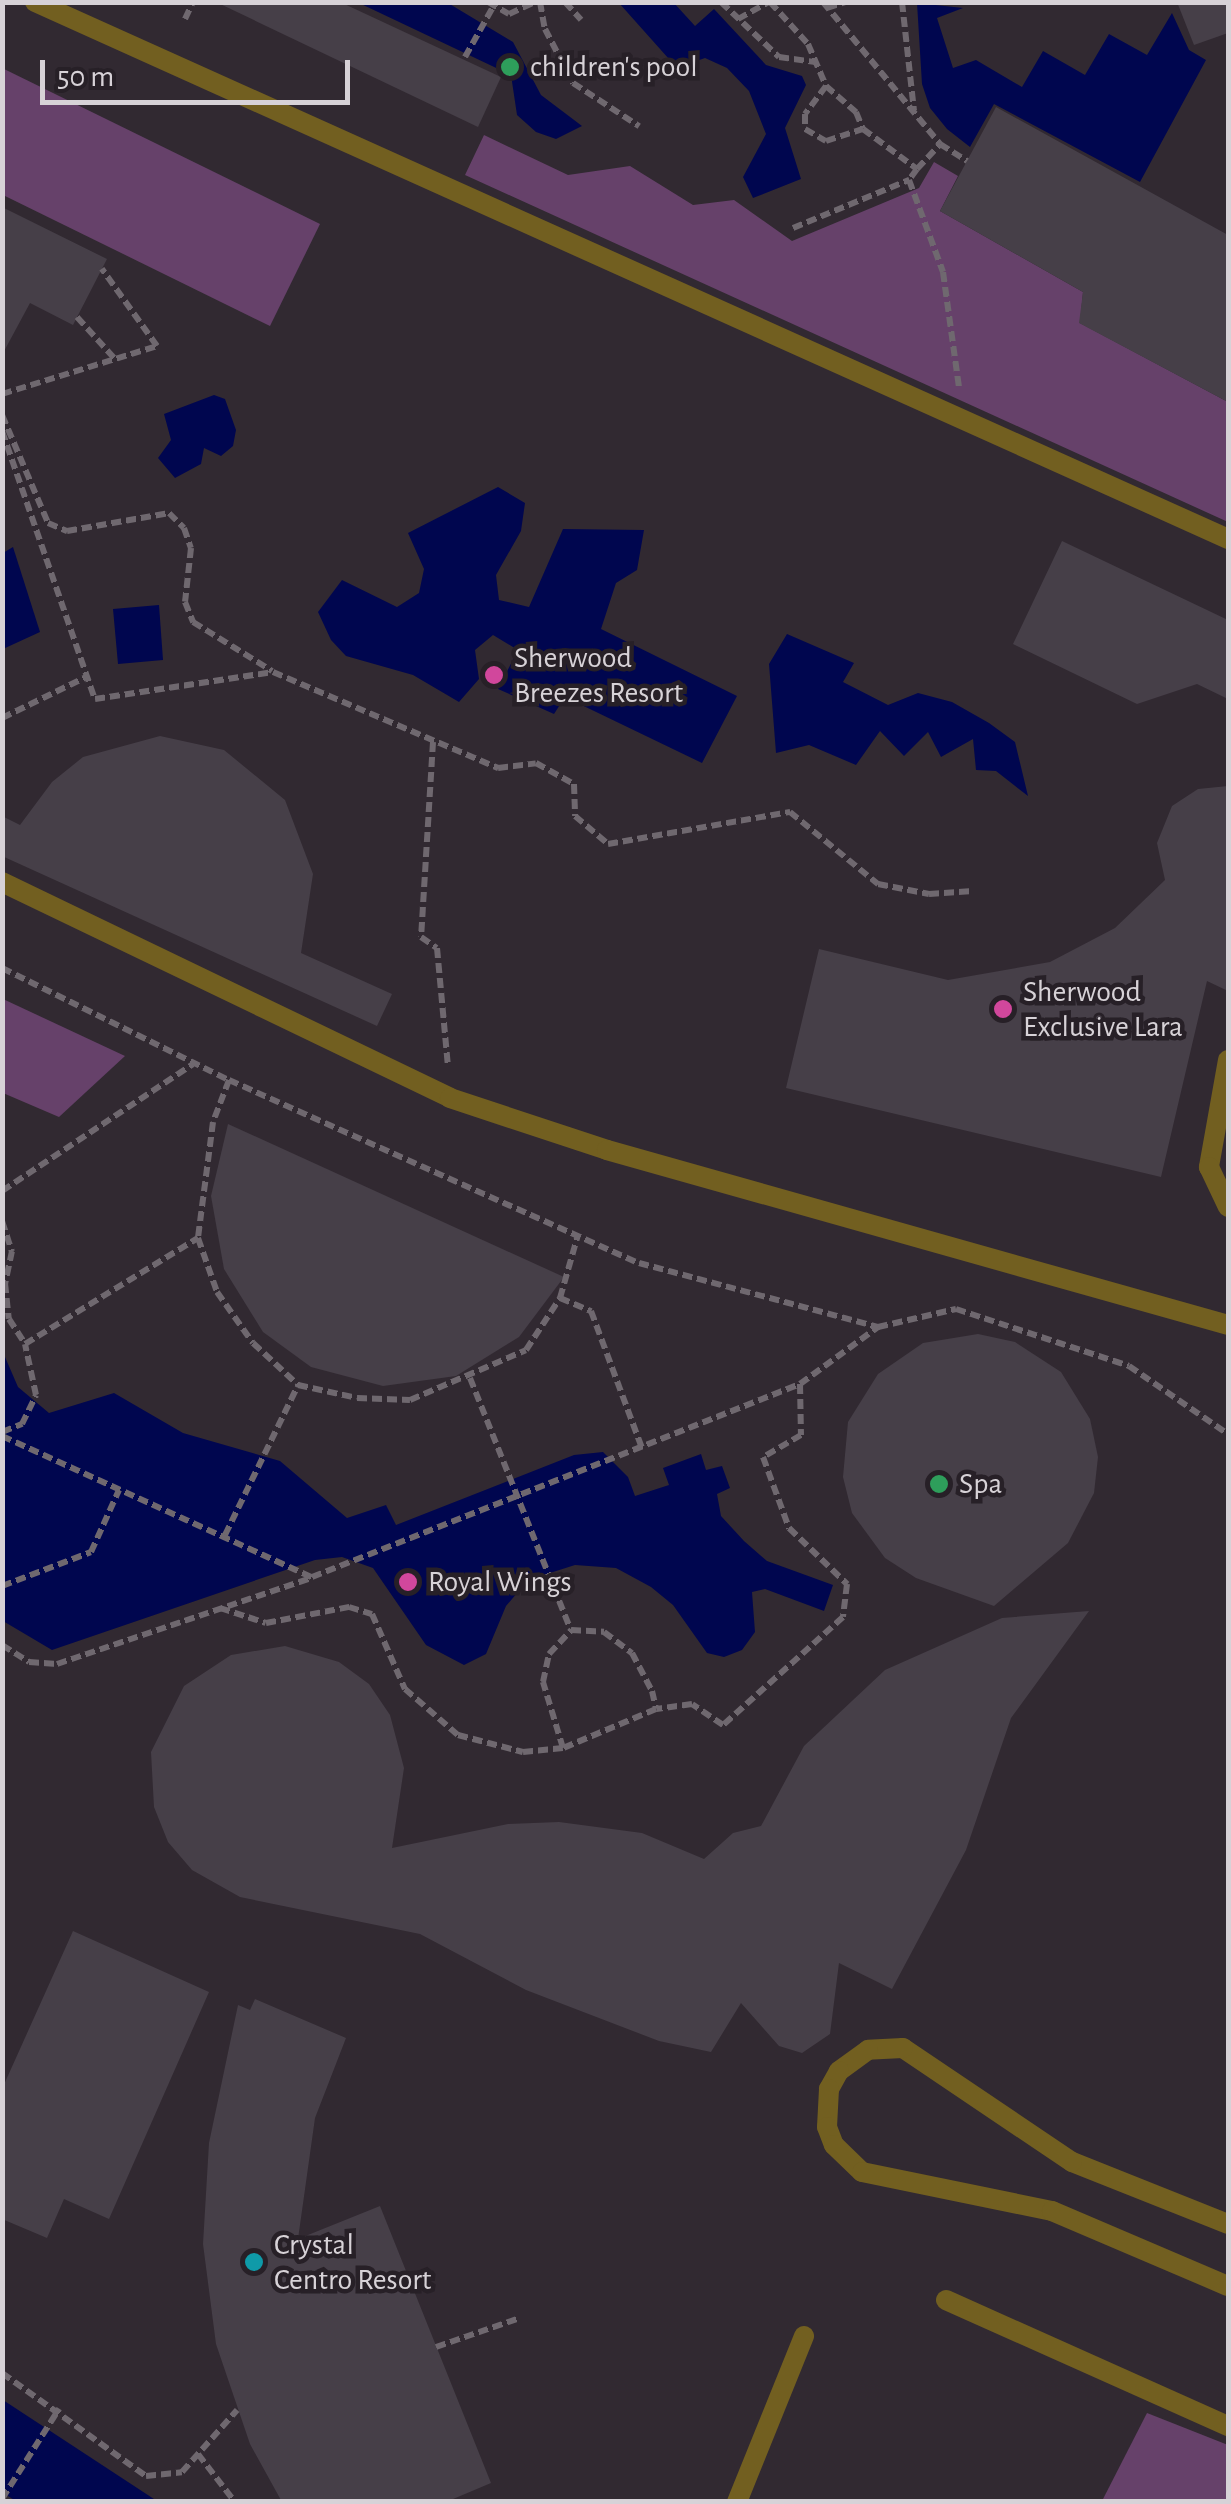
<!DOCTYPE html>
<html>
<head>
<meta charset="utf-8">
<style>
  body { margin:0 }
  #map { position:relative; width:1231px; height:2504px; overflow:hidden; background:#312931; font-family:"Alegreya Sans",sans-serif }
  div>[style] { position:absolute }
  .green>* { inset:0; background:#66416a }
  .water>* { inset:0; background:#00064f }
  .building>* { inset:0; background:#463f48 }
  .path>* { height:6px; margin-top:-3px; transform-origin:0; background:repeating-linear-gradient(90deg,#6f686f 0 10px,transparent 0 15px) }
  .lane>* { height:20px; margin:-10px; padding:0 10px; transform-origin:10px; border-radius:10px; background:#725f20 }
  .dots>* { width:28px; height:28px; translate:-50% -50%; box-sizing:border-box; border:5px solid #272027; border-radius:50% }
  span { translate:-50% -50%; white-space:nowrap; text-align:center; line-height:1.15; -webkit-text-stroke:9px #272027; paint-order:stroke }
  .poi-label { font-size:30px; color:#d7d2d7 }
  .left { translate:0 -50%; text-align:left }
  .frame { position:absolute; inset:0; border:5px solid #d7d2d7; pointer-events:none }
  .scale { position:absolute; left:40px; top:60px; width:310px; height:45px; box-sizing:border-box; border:5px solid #d7d2d7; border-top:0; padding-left:12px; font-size:30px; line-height:35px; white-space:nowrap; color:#d7d2d7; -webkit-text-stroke:8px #272027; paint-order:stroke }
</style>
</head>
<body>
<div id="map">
  <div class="green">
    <div style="clip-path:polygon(2px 68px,320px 224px,270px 326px,3px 195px)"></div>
    <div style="clip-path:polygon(484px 135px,568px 175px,630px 166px,693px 205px,734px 200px,792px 241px,919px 188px,934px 162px,958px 176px,940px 211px,1083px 292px,1080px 323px,1228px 402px,1228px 522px,465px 175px)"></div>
    <div style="clip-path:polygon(3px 999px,125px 1056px,59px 1117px,3px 1093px)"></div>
    <div style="clip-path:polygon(1147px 2413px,1228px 2445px,1228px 2501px,1102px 2501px)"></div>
  </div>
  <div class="water">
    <div style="clip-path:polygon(359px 3px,448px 3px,513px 42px,541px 95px,582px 126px,556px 139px,536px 132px,517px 115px,511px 75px)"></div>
    <div style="clip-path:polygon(619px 3px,674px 3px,695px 26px,714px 9px,766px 65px,802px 76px,806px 85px,785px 128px,801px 179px,753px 198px,743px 177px,766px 134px,749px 91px,727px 68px,705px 58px,677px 68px)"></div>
    <div style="clip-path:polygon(917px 3px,963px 8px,937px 18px,953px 68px,976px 60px,1022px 87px,1043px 51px,1085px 75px,1109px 34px,1147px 55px,1172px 13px,1189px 50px,1206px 60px,1140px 182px,994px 104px,970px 147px,947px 129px,930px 108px,922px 84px)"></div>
    <div style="clip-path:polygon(214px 395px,225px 399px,236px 430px,233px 446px,221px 456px,204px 448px,201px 464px,175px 478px,158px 458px,171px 440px,164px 414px)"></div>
    <div style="clip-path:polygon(498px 487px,525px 503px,521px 531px,496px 575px,499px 600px,529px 607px,563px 529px,644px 530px,637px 570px,616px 583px,601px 629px,737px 696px,702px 763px,565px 697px,554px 714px,498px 689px,518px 650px,493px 635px,475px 650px,479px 679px,459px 702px,413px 675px,346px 656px,331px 640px,318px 612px,342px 580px,397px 607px,419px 593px,424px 569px,408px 533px)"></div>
    <div style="clip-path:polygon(13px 547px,40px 632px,3px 649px,3px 553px)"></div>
    <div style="clip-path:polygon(159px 605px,163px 660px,118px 664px,113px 609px)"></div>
    <div style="clip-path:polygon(787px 634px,854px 663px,843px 682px,888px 705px,918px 693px,952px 702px,989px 723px,1015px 742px,1028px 796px,996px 771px,976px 770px,973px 739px,941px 757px,928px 732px,904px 756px,880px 731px,856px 765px,809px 745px,776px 753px,769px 664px)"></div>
    <div style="clip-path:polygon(2px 1350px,18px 1387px,49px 1413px,114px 1393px,183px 1433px,280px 1461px,347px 1518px,386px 1505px,396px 1525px,574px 1455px,603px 1452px,628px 1477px,635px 1496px,669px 1485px,663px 1468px,701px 1454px,706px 1470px,722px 1466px,730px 1488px,717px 1494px,721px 1516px,744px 1541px,767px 1561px,833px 1585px,824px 1611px,765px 1589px,752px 1592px,755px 1632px,742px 1650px,724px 1657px,707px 1653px,673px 1605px,651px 1587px,616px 1568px,575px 1565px,528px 1580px,506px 1606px,486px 1654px,464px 1665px,426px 1645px,373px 1568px,342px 1557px,315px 1560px,52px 1650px,3px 1621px)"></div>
    <div style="clip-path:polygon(3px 2400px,157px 2501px,16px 2501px,3px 2493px)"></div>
  </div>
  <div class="building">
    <div style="clip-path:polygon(216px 2px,340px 2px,501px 77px,478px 127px)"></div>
    <div style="clip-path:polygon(1177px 2px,1228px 2px,1228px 33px,1194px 45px)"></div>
    <div style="clip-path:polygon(996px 107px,1228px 235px,1228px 402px,1079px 323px,1083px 292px,940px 211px)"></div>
    <div style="clip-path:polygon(2px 207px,107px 259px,73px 325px,30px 303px,2px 355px)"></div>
    <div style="clip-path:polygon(1062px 541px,1228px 620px,1228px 699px,1197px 684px,1137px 704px,1013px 644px)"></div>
    <div style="clip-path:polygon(160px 736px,224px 750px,285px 800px,313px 874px,301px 953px,392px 994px,377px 1026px,2px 856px,2px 816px,20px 825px,52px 782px,83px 757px)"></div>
    <div style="clip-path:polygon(1228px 786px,1228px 991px,1207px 981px,1161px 1177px,786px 1088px,819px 949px,948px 980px,1050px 962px,1115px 928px,1165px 880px,1157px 843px,1172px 806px,1198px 789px)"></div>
    <div style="clip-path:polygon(228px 1124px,564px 1277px,519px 1337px,456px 1376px,383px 1386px,311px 1367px,263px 1332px,224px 1269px,211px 1196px)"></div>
    <div style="clip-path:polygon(978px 1334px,1015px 1342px,1061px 1372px,1090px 1419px,1098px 1457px,1094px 1493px,1068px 1543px,994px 1606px,916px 1578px,885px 1558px,852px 1513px,843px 1477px,848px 1422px,878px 1374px,923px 1343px)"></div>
    <div style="clip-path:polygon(1089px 1611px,1011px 1718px,966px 1850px,892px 1989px,839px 1963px,830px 2034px,802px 2053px,779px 2046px,741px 2003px,711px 2052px,659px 2041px,526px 1990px,420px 1934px,240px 1897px,192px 1870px,168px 1842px,154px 1807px,151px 1752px,184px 1686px,231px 1655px,285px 1646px,339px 1662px,369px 1684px,390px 1715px,404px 1768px,392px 1848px,508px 1824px,559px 1822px,642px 1833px,704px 1859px,733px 1833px,761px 1826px,804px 1746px,885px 1670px,1002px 1618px)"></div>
    <div style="clip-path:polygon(73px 1931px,209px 1992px,109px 2219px,64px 2199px,47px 2238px,2px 2219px,2px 2089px)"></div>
    <div style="clip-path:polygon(255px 1999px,346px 2038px,315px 2118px,298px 2239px,380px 2206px,491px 2483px,446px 2502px,282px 2502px,250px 2444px,216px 2344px,203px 2244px,209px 2143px,238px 2005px,250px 2010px)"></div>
  </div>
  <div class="path">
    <div style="left:488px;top:2px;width:24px;rotate:30deg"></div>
    <div style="left:509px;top:14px;width:29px;rotate:-25deg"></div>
    <div style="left:540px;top:2px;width:27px;rotate:80deg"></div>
    <div style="left:545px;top:29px;width:61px;rotate:62.6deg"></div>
    <div style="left:573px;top:83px;width:79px;rotate:33.1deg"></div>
    <div style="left:565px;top:2px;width:24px;rotate:48deg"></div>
    <div style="left:721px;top:2px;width:80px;rotate:43.5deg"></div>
    <div style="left:779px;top:57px;width:37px;rotate:8deg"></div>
    <div style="left:770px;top:2px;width:57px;rotate:47.9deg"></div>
    <div style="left:808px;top:44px;width:46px;rotate:66.8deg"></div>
    <div style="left:826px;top:86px;width:40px;rotate:41deg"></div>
    <div style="left:856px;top:112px;width:18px;rotate:68deg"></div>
    <div style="left:863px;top:129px;width:67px;rotate:36.5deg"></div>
    <div style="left:917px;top:169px;width:34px;rotate:-47deg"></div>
    <div style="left:940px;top:144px;width:32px;rotate:32deg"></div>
    <div style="left:823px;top:2px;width:184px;rotate:50.5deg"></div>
    <div style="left:902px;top:2px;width:109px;rotate:83.7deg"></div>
    <div style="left:827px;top:8px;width:19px;rotate:-18deg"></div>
    <div style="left:185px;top:19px;width:19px;rotate:-65deg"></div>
    <div style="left:738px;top:19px;width:35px;rotate:-29deg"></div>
    <div style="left:465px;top:57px;width:57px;rotate:-60.8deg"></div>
    <div style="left:826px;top:86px;width:35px;rotate:127deg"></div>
    <div style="left:805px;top:114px;width:15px;rotate:90deg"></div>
    <div style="left:805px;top:129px;width:24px;rotate:30deg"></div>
    <div style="left:826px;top:141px;width:39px;rotate:-18deg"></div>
    <div style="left:917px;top:169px;width:14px;rotate:126deg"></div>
    <div style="left:909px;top:180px;width:98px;rotate:69.7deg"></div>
    <div style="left:943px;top:272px;width:116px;rotate:82.1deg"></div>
    <div style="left:793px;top:228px;width:126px;rotate:-22.5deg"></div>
    <div style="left:77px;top:317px;width:57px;rotate:47.9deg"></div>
    <div style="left:2px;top:394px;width:162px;rotate:-17.2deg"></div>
    <div style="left:157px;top:346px;width:95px;rotate:-125.5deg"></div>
    <div style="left:2px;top:415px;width:117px;rotate:66.9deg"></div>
    <div style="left:48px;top:523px;width:21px;rotate:23deg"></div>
    <div style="left:67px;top:531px;width:104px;rotate:-10deg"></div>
    <div style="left:169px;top:513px;width:21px;rotate:45deg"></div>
    <div style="left:184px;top:528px;width:21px;rotate:71deg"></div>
    <div style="left:191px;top:548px;width:54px;rotate:96.3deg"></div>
    <div style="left:185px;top:602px;width:22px;rotate:68deg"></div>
    <div style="left:193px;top:622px;width:93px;rotate:31.8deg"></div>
    <div style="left:2px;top:431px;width:284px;rotate:70.9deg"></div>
    <div style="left:95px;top:699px;width:180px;rotate:-8.6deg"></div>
    <div style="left:273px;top:672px;width:245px;rotate:23.1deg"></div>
    <div style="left:498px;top:768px;width:38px;rotate:-7deg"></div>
    <div style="left:536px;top:763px;width:43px;rotate:28.9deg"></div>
    <div style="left:574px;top:784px;width:32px;rotate:88deg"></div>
    <div style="left:575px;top:816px;width:43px;rotate:40.3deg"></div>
    <div style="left:608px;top:844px;width:185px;rotate:-10deg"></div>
    <div style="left:790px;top:812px;width:114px;rotate:39.3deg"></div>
    <div style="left:878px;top:884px;width:52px;rotate:11.1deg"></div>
    <div style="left:929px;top:894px;width:44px;rotate:-3.9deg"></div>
    <div style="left:2px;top:718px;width:93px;rotate:-26deg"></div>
    <div style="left:433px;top:742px;width:195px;rotate:93.5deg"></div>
    <div style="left:421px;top:937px;width:19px;rotate:35deg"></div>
    <div style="left:437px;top:948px;width:119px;rotate:84.7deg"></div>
    <div style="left:2px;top:968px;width:253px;rotate:26.3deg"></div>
    <div style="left:229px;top:1080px;width:45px;rotate:110.9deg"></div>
    <div style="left:213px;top:1122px;width:117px;rotate:97.4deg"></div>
    <div style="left:198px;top:1238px;width:57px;rotate:70.6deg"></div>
    <div style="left:217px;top:1292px;width:62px;rotate:54.8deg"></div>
    <div style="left:253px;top:1343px;width:62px;rotate:43deg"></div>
    <div style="left:298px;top:1385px;width:60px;rotate:12.4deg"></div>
    <div style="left:357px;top:1398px;width:53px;rotate:2.2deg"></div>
    <div style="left:410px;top:1400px;width:126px;rotate:-23.3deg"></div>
    <div style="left:526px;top:1350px;width:62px;rotate:-56.8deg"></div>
    <div style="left:560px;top:1298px;width:34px;rotate:23deg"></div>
    <div style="left:591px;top:1311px;width:146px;rotate:69.6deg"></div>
    <div style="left:229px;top:1080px;width:449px;rotate:24.1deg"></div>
    <div style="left:639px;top:1263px;width:247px;rotate:15deg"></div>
    <div style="left:2px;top:1191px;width:229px;rotate:-33.6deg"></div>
    <div style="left:2px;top:1221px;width:32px;rotate:72deg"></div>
    <div style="left:12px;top:1251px;width:33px;rotate:102deg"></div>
    <div style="left:5px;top:1283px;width:36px;rotate:84deg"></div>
    <div style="left:9px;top:1319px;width:30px;rotate:57deg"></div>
    <div style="left:560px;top:1298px;width:66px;rotate:-74.1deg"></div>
    <div style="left:470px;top:1378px;width:271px;rotate:68.2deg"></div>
    <div style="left:571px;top:1630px;width:33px;rotate:3deg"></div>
    <div style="left:604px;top:1632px;width:35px;rotate:37deg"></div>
    <div style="left:632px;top:1653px;width:43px;rotate:62.2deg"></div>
    <div style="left:652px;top:1691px;width:18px;rotate:77deg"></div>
    <div style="left:656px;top:1709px;width:101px;rotate:157.2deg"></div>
    <div style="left:563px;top:1748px;width:69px;rotate:-106.9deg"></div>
    <div style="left:543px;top:1682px;width:29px;rotate:-78deg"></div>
    <div style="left:549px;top:1654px;width:33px;rotate:-47deg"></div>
    <div style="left:800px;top:1384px;width:97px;rotate:-36.2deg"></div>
    <div style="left:878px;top:1327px;width:80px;rotate:-13deg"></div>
    <div style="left:956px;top:1309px;width:182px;rotate:18.2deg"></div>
    <div style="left:1129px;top:1366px;width:120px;rotate:34.5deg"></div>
    <div style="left:2px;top:1432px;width:22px;rotate:-22deg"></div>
    <div style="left:22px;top:1424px;width:32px;rotate:-64deg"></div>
    <div style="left:36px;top:1395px;width:52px;rotate:-102.2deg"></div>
    <div style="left:25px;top:1344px;width:203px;rotate:-31.5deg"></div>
    <div style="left:2px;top:1436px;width:341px;rotate:24.5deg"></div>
    <div style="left:312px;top:1577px;width:525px;rotate:-21.58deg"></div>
    <div style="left:800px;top:1384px;width:51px;rotate:88.9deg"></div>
    <div style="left:801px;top:1435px;width:44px;rotate:149.9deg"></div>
    <div style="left:763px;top:1457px;width:76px;rotate:69.9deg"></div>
    <div style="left:789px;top:1528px;width:81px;rotate:44deg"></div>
    <div style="left:847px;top:1584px;width:33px;rotate:97deg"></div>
    <div style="left:843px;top:1617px;width:161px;rotate:138deg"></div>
    <div style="left:723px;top:1725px;width:37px;rotate:-146deg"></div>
    <div style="left:692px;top:1704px;width:36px;rotate:172deg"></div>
    <div style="left:225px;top:1535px;width:167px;rotate:-64deg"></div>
    <div style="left:2px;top:1586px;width:95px;rotate:-20.9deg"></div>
    <div style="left:91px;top:1552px;width:68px;rotate:-65.7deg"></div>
    <div style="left:220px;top:1608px;width:48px;rotate:18.1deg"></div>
    <div style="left:266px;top:1623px;width:85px;rotate:-10.9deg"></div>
    <div style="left:349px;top:1607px;width:24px;rotate:17deg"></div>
    <div style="left:372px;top:1614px;width:82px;rotate:66.3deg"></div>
    <div style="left:405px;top:1689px;width:70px;rotate:41deg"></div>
    <div style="left:458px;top:1735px;width:67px;rotate:14.7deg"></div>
    <div style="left:523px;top:1752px;width:40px;rotate:-5.7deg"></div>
    <div style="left:2px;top:1645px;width:32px;rotate:32deg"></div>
    <div style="left:29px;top:1662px;width:28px;rotate:4deg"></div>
    <div style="left:57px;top:1664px;width:268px;rotate:-18.7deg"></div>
    <div style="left:436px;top:2347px;width:86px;rotate:-19.1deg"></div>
    <div style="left:2px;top:2373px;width:177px;rotate:35.6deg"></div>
    <div style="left:146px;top:2476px;width:36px;rotate:-6deg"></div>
    <div style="left:182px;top:2472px;width:83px;rotate:-48.4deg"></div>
    <div style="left:198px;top:2454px;width:61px;rotate:52.4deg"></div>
    <div style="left:2px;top:2499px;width:107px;rotate:-57.7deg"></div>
  </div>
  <div class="lane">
    <div style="left:35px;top:2px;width:1308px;rotate:24.23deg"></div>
    <div style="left:2px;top:882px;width:497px;rotate:25.7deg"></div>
    <div style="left:450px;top:1098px;width:165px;rotate:18.3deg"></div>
    <div style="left:607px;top:1150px;width:645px;rotate:15.74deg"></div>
    <div style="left:1228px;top:1060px;width:109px;rotate:100.1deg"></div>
    <div style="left:1209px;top:1167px;width:44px;rotate:64.6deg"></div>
    <div style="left:1228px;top:2224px;width:168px;rotate:-158.3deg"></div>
    <div style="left:1072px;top:2162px;width:204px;rotate:-146deg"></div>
    <div style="left:903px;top:2048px;width:35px;rotate:177deg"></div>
    <div style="left:868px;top:2050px;width:36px;rotate:144deg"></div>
    <div style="left:839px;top:2071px;width:21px;rotate:119deg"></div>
    <div style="left:829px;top:2089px;width:38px;rotate:93deg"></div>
    <div style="left:827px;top:2127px;width:19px;rotate:69deg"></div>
    <div style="left:834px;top:2145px;width:39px;rotate:44deg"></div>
    <div style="left:862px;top:2172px;width:194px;rotate:11.6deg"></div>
    <div style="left:1052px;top:2211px;width:191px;rotate:23.1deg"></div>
    <div style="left:946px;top:2300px;width:309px;rotate:24.1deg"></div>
    <div style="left:737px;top:2502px;width:179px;rotate:-68deg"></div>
  </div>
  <div class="dots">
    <div style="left:510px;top:67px;background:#2e9e5b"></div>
    <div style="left:494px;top:675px;background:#d1479c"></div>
    <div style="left:1003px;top:1009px;background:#d1479c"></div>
    <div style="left:939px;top:1484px;background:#2e9e5b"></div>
    <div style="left:408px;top:1582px;background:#d1479c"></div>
    <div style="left:254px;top:2262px;background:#0f9aa8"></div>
  </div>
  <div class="poi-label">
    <span class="left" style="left:530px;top:67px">children's pool</span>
    <span class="left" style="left:514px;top:675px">Sherwood<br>Breezes Resort</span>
    <span class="left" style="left:1023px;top:1009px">Sherwood<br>Exclusive Lara</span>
    <span class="left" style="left:959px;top:1484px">Spa</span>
    <span class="left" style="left:428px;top:1582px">Royal Wings</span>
    <span class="left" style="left:274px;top:2262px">Crystal<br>Centro Resort</span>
  </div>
  <div class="frame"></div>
  <div class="scale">50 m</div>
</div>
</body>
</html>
